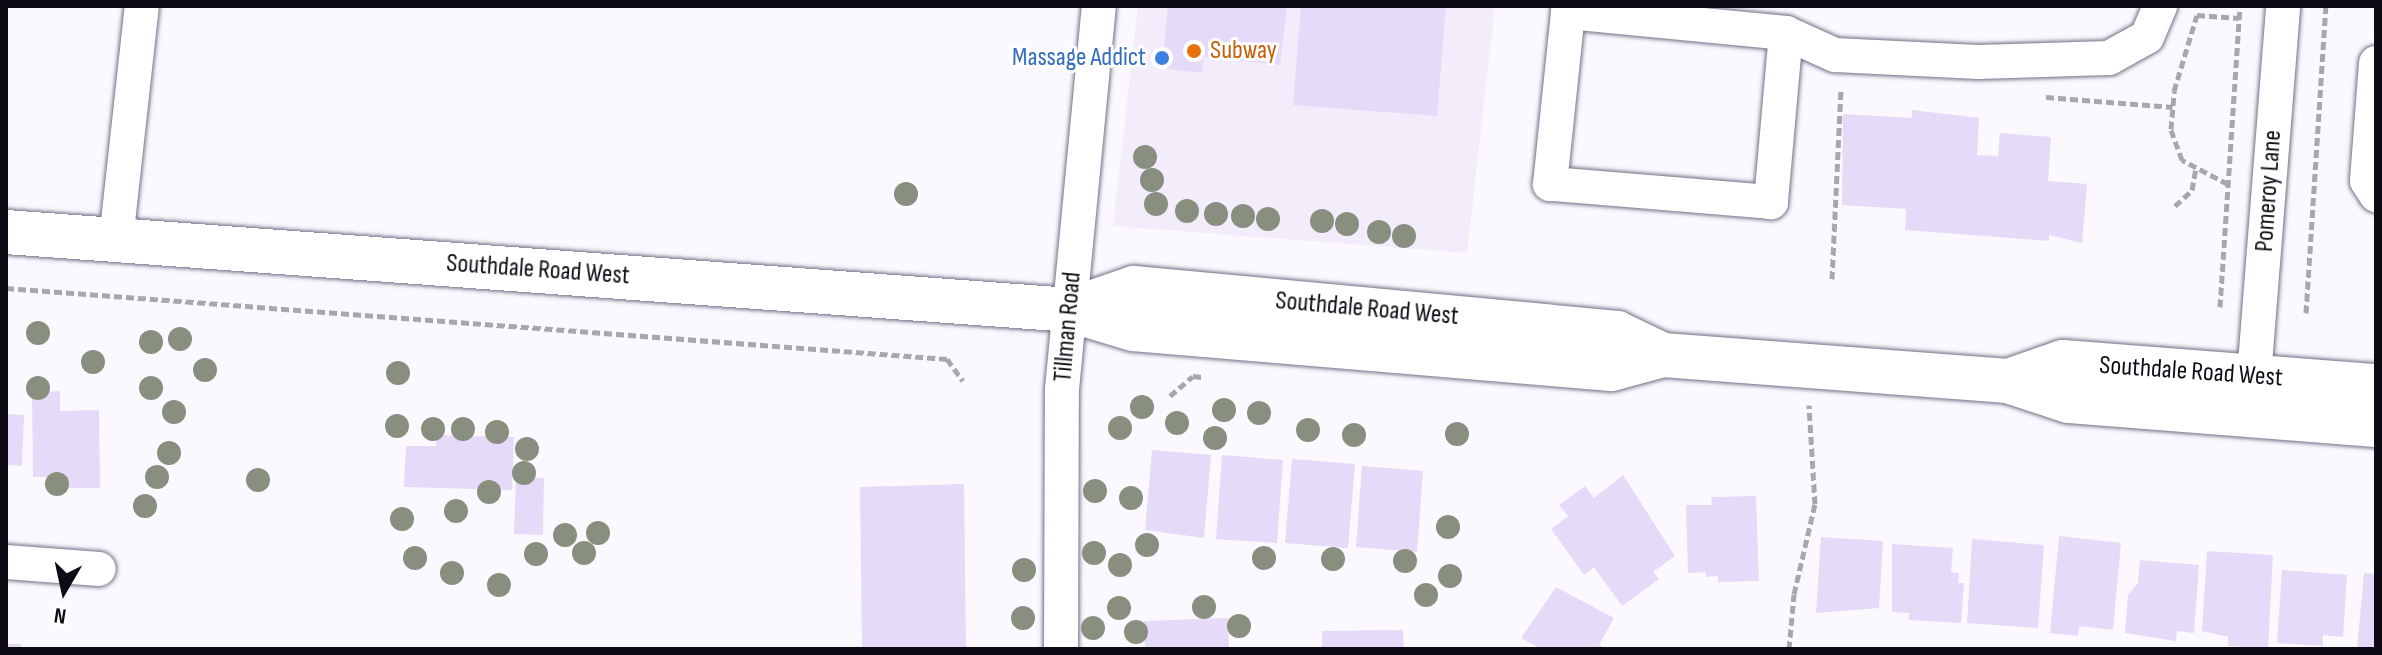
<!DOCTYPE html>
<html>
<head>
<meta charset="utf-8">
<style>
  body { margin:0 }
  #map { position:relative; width:2382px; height:655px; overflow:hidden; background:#fbf9ff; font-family:"Sofia Sans Condensed",sans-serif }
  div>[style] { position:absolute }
  .built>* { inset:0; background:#f2ecfb }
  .building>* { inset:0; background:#e5daf7 }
  .path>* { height:5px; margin-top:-2.5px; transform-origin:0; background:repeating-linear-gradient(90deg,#a9a6ad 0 8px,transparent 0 12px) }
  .roads { filter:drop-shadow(0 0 2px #776d86) drop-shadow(0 0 2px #776d86) }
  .minor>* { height:34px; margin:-17px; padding:0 17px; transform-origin:17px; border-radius:17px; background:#fff }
  .major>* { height:44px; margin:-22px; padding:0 22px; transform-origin:22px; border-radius:22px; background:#fff }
  .trees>* { width:24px; height:24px; margin:-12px; border-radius:50%; background:#888f7f }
  .dots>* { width:22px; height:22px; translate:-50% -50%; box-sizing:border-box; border:4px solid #fff; border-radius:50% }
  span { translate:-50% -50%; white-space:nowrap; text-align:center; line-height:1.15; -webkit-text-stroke:6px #fff; paint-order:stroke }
  .food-label { font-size:26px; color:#c56008 }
  .left { translate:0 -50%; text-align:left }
  .shop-label { font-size:26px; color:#366cbe }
  .right { translate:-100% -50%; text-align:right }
  .street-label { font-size:26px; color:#0f0b14 }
  .frame { position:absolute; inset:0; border:8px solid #0f0b14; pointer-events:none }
  .north { position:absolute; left:24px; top:551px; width:80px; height:80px; -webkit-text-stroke:6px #fff; paint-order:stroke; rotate:189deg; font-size:22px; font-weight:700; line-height:32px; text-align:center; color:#0f0b14 }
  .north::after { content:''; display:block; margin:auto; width:28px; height:36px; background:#0f0b14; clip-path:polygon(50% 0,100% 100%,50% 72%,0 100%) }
</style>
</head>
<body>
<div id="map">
  <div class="built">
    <div style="clip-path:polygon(1138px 6px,1495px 6px,1467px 253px,1113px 226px)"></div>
  </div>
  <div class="building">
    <div style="clip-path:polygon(1168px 6px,1287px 6px,1280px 65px,1204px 57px,1202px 73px,1162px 68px)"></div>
    <div style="clip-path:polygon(1301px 6px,1446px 6px,1437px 116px,1293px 105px)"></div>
    <div style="clip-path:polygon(1912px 110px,1979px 118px,1977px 155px,1998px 156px,2000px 133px,2051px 137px,2048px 181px,2087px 184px,2082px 243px,2049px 235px,2049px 241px,1905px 230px,1906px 209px,1842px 205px,1843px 114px,1912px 118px)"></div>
    <div style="clip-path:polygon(60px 391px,60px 411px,99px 410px,100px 488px,65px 488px,65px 477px,33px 477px,32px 392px)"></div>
    <div style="clip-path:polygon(6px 414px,24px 415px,22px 466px,6px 465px)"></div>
    <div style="clip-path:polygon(436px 435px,514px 437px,512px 490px,404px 487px,406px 446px,436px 446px)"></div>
    <div style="clip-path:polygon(1152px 450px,1211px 455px,1204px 538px,1145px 530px)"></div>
    <div style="clip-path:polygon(1222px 455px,1283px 460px,1277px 543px,1216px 539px)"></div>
    <div style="clip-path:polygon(1292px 459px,1355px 464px,1348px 548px,1285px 543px)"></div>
    <div style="clip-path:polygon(1362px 466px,1423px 471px,1417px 552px,1356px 547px)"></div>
    <div style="clip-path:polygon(1623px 475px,1675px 556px,1653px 572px,1659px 579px,1622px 606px,1594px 567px,1584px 575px,1551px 529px,1568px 516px,1559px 505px,1585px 486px,1594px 498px)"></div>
    <div style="clip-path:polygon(516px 477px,544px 478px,543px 535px,514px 534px)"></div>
    <div style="clip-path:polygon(964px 484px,966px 649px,862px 649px,860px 487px)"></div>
    <div style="clip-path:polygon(1756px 496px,1759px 581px,1718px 582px,1718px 576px,1706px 577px,1706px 572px,1688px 573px,1686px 505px,1712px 505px,1711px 497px)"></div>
    <div style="clip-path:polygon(2059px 536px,2121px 543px,2113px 630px,2079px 626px,2078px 636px,2050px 633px)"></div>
    <div style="clip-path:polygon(1821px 537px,1883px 541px,1879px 608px,1816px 613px)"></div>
    <div style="clip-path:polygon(1972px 539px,2044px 545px,2038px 628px,1967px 623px)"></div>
    <div style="clip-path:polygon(1892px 544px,1953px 548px,1951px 572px,1959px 573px,1958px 583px,1964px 583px,1961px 623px,1909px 620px,1909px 613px,1892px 612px)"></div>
    <div style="clip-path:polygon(2207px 551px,2273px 555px,2268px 648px,2228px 646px,2228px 637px,2202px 631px)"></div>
    <div style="clip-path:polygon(2140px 560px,2199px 565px,2194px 633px,2177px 631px,2176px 641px,2125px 633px,2128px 595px,2138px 583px)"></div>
    <div style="clip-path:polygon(2282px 570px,2347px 575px,2343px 637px,2323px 635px,2323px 646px,2277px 643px)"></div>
    <div style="clip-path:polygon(2364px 573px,2376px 574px,2376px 649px,2357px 649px)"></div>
    <div style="clip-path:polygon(1556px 587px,1614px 618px,1599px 645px,1606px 649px,1541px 649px,1521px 638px)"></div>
    <div style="clip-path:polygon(1228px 618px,1229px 649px,1145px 649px,1144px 621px)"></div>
    <div style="clip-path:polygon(1403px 630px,1404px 649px,1322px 649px,1322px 631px)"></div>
    <div style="clip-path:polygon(6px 644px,21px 644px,21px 649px,6px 649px)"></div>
  </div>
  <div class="path">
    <div style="left:2046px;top:97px;width:127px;rotate:4.5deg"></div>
    <div style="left:2228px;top:184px;width:52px;rotate:-152.4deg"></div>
    <div style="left:2182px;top:160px;width:33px;rotate:-110deg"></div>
    <div style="left:2171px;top:129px;width:38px;rotate:-85deg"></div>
    <div style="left:2174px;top:91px;width:79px;rotate:-73.2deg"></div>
    <div style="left:2197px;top:15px;width:42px;rotate:4.1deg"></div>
    <div style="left:2175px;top:206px;width:23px;rotate:-43deg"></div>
    <div style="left:2192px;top:190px;width:23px;rotate:-80deg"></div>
    <div style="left:1832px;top:279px;width:191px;rotate:-87.3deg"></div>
    <div style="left:6px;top:288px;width:944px;rotate:4.31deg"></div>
    <div style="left:947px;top:359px;width:27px;rotate:54deg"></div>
    <div style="left:2220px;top:307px;width:302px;rotate:-86.2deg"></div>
    <div style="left:2306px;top:313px;width:308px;rotate:-86.3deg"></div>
    <div style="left:1170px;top:396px;width:30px;rotate:-41deg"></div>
    <div style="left:1193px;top:376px;width:9px;rotate:6deg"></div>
    <div style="left:1789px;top:649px;width:55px;rotate:-84.8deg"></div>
    <div style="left:1794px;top:594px;width:92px;rotate:-76.9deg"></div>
    <div style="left:1815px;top:504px;width:99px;rotate:-93.5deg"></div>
  </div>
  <div class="roads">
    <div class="minor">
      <div style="left:1786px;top:33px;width:170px;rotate:95.1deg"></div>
      <div style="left:1771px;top:202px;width:222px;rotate:-175.3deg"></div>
      <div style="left:1550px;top:184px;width:173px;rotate:-84deg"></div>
      <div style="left:1568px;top:12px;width:219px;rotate:5.5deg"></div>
      <div style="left:1786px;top:33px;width:54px;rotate:24.2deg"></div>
      <div style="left:1835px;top:55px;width:143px;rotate:2.8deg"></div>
      <div style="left:1978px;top:62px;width:131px;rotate:-1.7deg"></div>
      <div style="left:2109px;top:58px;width:43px;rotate:-28.9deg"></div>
      <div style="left:2147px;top:37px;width:34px;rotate:-67deg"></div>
      <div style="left:2376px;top:63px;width:118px;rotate:94.4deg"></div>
      <div style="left:2367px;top:181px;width:17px;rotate:57deg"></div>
      <div style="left:116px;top:240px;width:235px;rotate:-83.7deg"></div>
      <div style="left:2254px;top:377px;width:372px;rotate:-85.5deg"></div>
      <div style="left:6px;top:562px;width:93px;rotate:4.3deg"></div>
      <div style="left:1061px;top:649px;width:260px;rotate:-89.8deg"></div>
      <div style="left:1062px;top:389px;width:385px;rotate:-84.5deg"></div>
    </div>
    <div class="major">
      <div style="left:6px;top:232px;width:1067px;rotate:4.19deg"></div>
      <div style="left:1070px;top:310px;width:66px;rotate:16.8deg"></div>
      <div style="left:1133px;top:329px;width:480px;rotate:4.8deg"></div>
      <div style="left:1611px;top:369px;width:54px;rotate:-15.1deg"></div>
      <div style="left:1663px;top:355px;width:346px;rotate:4.3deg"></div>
      <div style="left:2008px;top:381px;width:64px;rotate:18.2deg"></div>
      <div style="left:2069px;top:401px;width:308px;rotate:4.5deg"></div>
      <div style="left:1070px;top:310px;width:68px;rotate:-19deg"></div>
      <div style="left:1134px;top:288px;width:485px;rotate:5.3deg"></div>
      <div style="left:1617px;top:333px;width:51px;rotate:25.6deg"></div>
      <div style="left:2008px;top:381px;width:58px;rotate:-19.1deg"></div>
      <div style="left:2063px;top:362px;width:314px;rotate:4.4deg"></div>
    </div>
  </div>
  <div class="trees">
    <div style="left:1145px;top:157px"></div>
    <div style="left:1152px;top:180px"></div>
    <div style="left:906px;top:194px"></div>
    <div style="left:1156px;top:204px"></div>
    <div style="left:1187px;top:211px"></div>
    <div style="left:1216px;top:214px"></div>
    <div style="left:1243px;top:216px"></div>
    <div style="left:1268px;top:219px"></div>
    <div style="left:1322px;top:221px"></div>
    <div style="left:1347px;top:224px"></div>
    <div style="left:1379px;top:232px"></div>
    <div style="left:1404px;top:236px"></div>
    <div style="left:38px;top:333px"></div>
    <div style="left:180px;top:339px"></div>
    <div style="left:151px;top:342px"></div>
    <div style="left:93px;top:362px"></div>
    <div style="left:205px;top:370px"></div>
    <div style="left:398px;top:373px"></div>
    <div style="left:38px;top:388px"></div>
    <div style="left:151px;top:388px"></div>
    <div style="left:1142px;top:407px"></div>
    <div style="left:1224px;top:410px"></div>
    <div style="left:174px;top:412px"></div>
    <div style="left:1259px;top:413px"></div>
    <div style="left:1177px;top:423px"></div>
    <div style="left:397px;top:426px"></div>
    <div style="left:1120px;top:428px"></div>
    <div style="left:433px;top:429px"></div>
    <div style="left:463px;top:429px"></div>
    <div style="left:1308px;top:430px"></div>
    <div style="left:497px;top:432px"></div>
    <div style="left:1457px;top:434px"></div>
    <div style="left:1354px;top:435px"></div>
    <div style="left:1215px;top:438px"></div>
    <div style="left:527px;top:449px"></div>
    <div style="left:169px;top:453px"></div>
    <div style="left:524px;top:473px"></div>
    <div style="left:157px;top:477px"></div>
    <div style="left:258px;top:480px"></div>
    <div style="left:57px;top:484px"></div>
    <div style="left:1095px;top:491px"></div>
    <div style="left:489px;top:492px"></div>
    <div style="left:1131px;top:498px"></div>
    <div style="left:145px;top:506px"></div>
    <div style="left:456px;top:511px"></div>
    <div style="left:402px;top:519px"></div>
    <div style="left:1448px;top:527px"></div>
    <div style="left:598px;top:533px"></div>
    <div style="left:565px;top:535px"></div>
    <div style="left:1147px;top:545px"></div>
    <div style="left:584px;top:553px"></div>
    <div style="left:1094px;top:553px"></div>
    <div style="left:536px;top:554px"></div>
    <div style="left:415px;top:558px"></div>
    <div style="left:1264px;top:558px"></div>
    <div style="left:1333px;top:559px"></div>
    <div style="left:1405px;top:561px"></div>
    <div style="left:1120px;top:565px"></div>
    <div style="left:1024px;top:570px"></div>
    <div style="left:452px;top:573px"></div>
    <div style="left:1450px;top:576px"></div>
    <div style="left:499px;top:585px"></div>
    <div style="left:1426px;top:595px"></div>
    <div style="left:1204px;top:607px"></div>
    <div style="left:1119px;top:608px"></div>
    <div style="left:1023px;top:618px"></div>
    <div style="left:1239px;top:626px"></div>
    <div style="left:1093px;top:628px"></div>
    <div style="left:1136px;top:632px"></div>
  </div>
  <div class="dots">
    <div style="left:1194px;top:51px;background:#e8710a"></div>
    <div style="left:1162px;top:58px;background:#3f7fe0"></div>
  </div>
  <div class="food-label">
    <span class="left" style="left:1210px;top:51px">Subway</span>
  </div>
  <div class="shop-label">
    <span class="right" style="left:1146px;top:58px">Massage Addict</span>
  </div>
  <div class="street-label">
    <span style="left:2269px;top:191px;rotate:-86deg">Pomeroy Lane</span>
    <span style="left:538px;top:270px;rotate:4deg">Southdale Road West</span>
    <span style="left:1367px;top:309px;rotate:5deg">Southdale Road West</span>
    <span style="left:1068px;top:327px;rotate:-85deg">Tillman Road</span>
    <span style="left:2191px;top:372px;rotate:4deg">Southdale Road West</span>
  </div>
  <div class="frame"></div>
  <div class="north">N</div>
</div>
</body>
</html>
